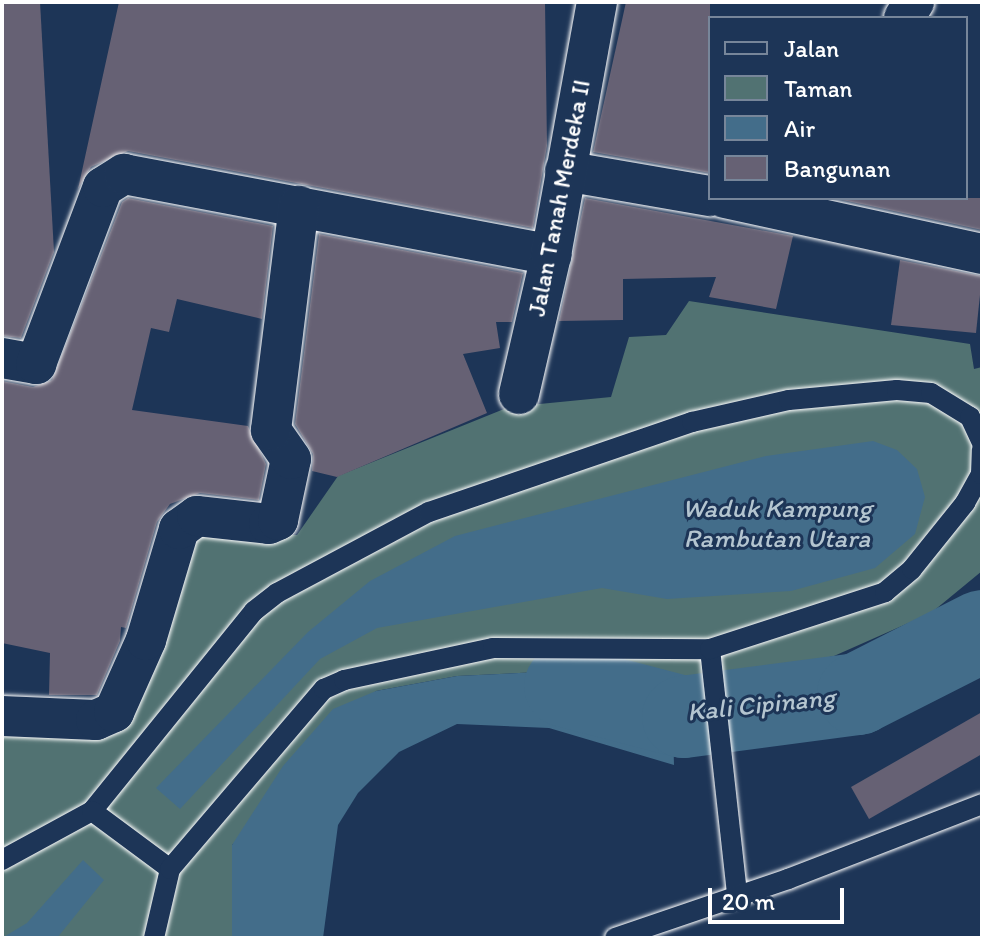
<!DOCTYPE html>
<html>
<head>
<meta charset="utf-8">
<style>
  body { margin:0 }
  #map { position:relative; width:984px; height:940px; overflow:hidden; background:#1d3557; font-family:Itim,sans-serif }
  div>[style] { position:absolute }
  .green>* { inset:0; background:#517272 }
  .water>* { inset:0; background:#436d8a }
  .river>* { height:82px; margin:-41px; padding:0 41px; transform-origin:41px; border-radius:41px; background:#436d8a }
  .building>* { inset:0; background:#666174 }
  .roads { filter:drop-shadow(0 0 2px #fff) drop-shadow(0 0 2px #fff) }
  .service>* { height:20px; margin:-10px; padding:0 10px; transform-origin:10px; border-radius:10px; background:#1d3557 }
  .minor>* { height:40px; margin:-20px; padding:0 20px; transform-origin:20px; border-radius:20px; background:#1d3557 }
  span { translate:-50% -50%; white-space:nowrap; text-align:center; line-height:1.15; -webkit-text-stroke:6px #1d3557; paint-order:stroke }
  .street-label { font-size:24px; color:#fff }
  .water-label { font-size:26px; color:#b4c5d0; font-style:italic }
  .frame { position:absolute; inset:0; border:4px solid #fff; pointer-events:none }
  .legend { position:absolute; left:708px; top:16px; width:260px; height:184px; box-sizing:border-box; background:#1d3557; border:2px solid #77869a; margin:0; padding:10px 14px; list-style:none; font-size:24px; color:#fff }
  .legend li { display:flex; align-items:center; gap:16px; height:40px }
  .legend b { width:40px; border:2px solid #77869a }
  .scale { position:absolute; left:708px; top:888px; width:136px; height:36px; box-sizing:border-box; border:4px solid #fff; border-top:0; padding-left:10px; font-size:24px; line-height:28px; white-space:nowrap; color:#fff; -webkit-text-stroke:6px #1d3557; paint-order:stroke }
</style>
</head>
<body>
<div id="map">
  <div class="green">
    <div style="clip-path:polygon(689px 301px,970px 344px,974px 369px,982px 367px,982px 571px,931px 613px,834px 656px,672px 691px,613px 678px,541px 672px,457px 676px,376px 691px,232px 845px,232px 938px,2px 938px,2px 728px,129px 726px,188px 535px,297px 535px,338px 476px,509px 407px,611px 397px,629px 337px,666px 335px)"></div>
  </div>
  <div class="water">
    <div style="clip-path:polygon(873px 441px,897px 450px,917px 469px,925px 497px,915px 534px,875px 568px,791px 591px,667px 599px,602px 588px,377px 628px,320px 659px,180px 809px,156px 788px,308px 632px,370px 581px,455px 536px,766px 456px)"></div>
    <div style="clip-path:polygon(541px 672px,613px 678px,672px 691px,674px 765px,549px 728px,457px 724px,399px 752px,358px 793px,338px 825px,323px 938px,232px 938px,232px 845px,283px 766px,333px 709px,376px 691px,457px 676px)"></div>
    <div style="clip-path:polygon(83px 860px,104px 880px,57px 938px,2px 938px,27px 923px)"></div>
  </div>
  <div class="river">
    <div style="left:565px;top:686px;width:122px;rotate:14.7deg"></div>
    <div style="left:683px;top:717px;width:177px;rotate:-7.5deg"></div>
    <div style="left:858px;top:694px;width:139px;rotate:-26.9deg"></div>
  </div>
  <div class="building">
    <div style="clip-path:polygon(2px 2px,40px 2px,54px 252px,21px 338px,2px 336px)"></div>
    <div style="clip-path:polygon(119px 2px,545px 2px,547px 146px,533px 228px,128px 151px,91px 167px,78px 189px)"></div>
    <div style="clip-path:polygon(626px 2px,710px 2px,710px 173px,593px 152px)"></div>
    <div style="clip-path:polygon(128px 198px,273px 226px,262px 319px,177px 299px,169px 332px,151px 328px,132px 410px,248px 426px,266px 464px,259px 500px,200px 493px,170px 504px,157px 522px,126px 628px,121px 627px,120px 641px,97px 695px,49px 695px,50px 653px,2px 643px,2px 381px,33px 387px,52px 380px,122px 202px)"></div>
    <div style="clip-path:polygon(585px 198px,793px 236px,776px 309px,709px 297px,716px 277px,623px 279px,623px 320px,559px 321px)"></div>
    <div style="clip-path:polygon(833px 198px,982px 198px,982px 230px)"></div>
    <div style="clip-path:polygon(319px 234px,523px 273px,512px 322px,496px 322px,500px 348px,463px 354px,487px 413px,337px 477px,312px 471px,313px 454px,295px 424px)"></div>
    <div style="clip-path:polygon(900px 260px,982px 276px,976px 333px,891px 325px)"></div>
    <div style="clip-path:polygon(982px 712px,982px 754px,869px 819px,851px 787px)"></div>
  </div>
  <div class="roads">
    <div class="service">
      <div style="left:710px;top:649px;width:245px;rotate:83.7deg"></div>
      <div style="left:92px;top:811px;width:257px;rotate:-51deg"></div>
      <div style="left:254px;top:611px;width:29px;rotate:-38deg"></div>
      <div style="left:277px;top:593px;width:172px;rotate:-28.1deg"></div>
      <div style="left:429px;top:512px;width:278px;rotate:-18.9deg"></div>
      <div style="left:692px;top:422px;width:99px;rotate:-12.8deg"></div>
      <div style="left:789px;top:400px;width:108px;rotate:-5.3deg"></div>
      <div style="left:897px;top:390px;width:34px;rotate:5deg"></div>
      <div style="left:931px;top:393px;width:46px;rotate:31.6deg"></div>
      <div style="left:970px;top:417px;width:29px;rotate:65deg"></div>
      <div style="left:2px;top:860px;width:102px;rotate:-28.6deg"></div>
      <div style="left:92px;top:811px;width:97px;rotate:36.6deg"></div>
      <div style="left:154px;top:938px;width:71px;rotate:-76.9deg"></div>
      <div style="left:170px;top:869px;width:237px;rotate:-49.5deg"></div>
      <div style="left:324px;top:689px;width:22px;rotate:-24deg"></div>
      <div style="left:344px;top:680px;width:152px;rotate:-12.1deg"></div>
      <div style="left:493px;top:648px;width:217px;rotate:0.3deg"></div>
      <div style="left:710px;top:649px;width:184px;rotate:-18deg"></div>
      <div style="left:885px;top:592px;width:35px;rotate:-40deg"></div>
      <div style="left:912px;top:569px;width:85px;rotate:-51.2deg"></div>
      <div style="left:965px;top:503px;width:33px;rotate:-61deg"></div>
      <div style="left:981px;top:474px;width:24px;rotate:-88deg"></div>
      <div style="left:615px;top:938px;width:183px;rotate:-18.8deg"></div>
      <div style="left:788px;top:879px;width:208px;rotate:-21.1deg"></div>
    </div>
    <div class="minor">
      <div style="left:904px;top:18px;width:19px;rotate:-58deg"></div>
      <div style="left:565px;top:171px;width:147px;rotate:9.8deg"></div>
      <div style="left:725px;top:198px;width:263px;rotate:12.3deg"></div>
      <div style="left:2px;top:358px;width:35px;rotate:10deg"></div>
      <div style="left:36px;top:364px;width:189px;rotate:-69.3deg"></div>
      <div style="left:103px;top:187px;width:25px;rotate:-32deg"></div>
      <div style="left:124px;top:174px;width:435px;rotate:10.7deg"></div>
      <div style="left:519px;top:394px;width:143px;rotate:-77deg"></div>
      <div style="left:551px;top:255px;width:257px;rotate:-79.7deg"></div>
      <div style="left:2px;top:716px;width:94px;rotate:2.4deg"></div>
      <div style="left:96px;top:720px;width:20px;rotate:-24deg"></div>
      <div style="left:114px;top:712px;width:79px;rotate:-66deg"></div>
      <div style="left:146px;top:640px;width:116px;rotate:-73.4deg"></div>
      <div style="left:179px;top:529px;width:22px;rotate:-36deg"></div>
      <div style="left:197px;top:516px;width:72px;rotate:6.3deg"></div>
      <div style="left:269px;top:524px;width:10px;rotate:-24deg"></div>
      <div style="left:278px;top:520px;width:62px;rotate:-78deg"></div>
      <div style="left:291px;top:459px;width:35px;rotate:-125deg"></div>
      <div style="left:271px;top:430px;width:226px;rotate:-82.9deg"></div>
    </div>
  </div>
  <div class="street-label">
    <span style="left:559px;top:198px;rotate:-79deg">Jalan Tanah Merdeka II</span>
  </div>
  <div class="water-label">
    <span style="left:777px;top:524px">Waduk Kampung<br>Rambutan Utara</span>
    <span style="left:761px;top:705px;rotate:-6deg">Kali Cipinang</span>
  </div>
  <div class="frame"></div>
  <ul class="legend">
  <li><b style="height:10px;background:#1d3557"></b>Jalan</li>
  <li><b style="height:22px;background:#517272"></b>Taman</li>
  <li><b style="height:22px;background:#436d8a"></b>Air</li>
  <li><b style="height:22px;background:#666174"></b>Bangunan</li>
  </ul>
  <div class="scale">20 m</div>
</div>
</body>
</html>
